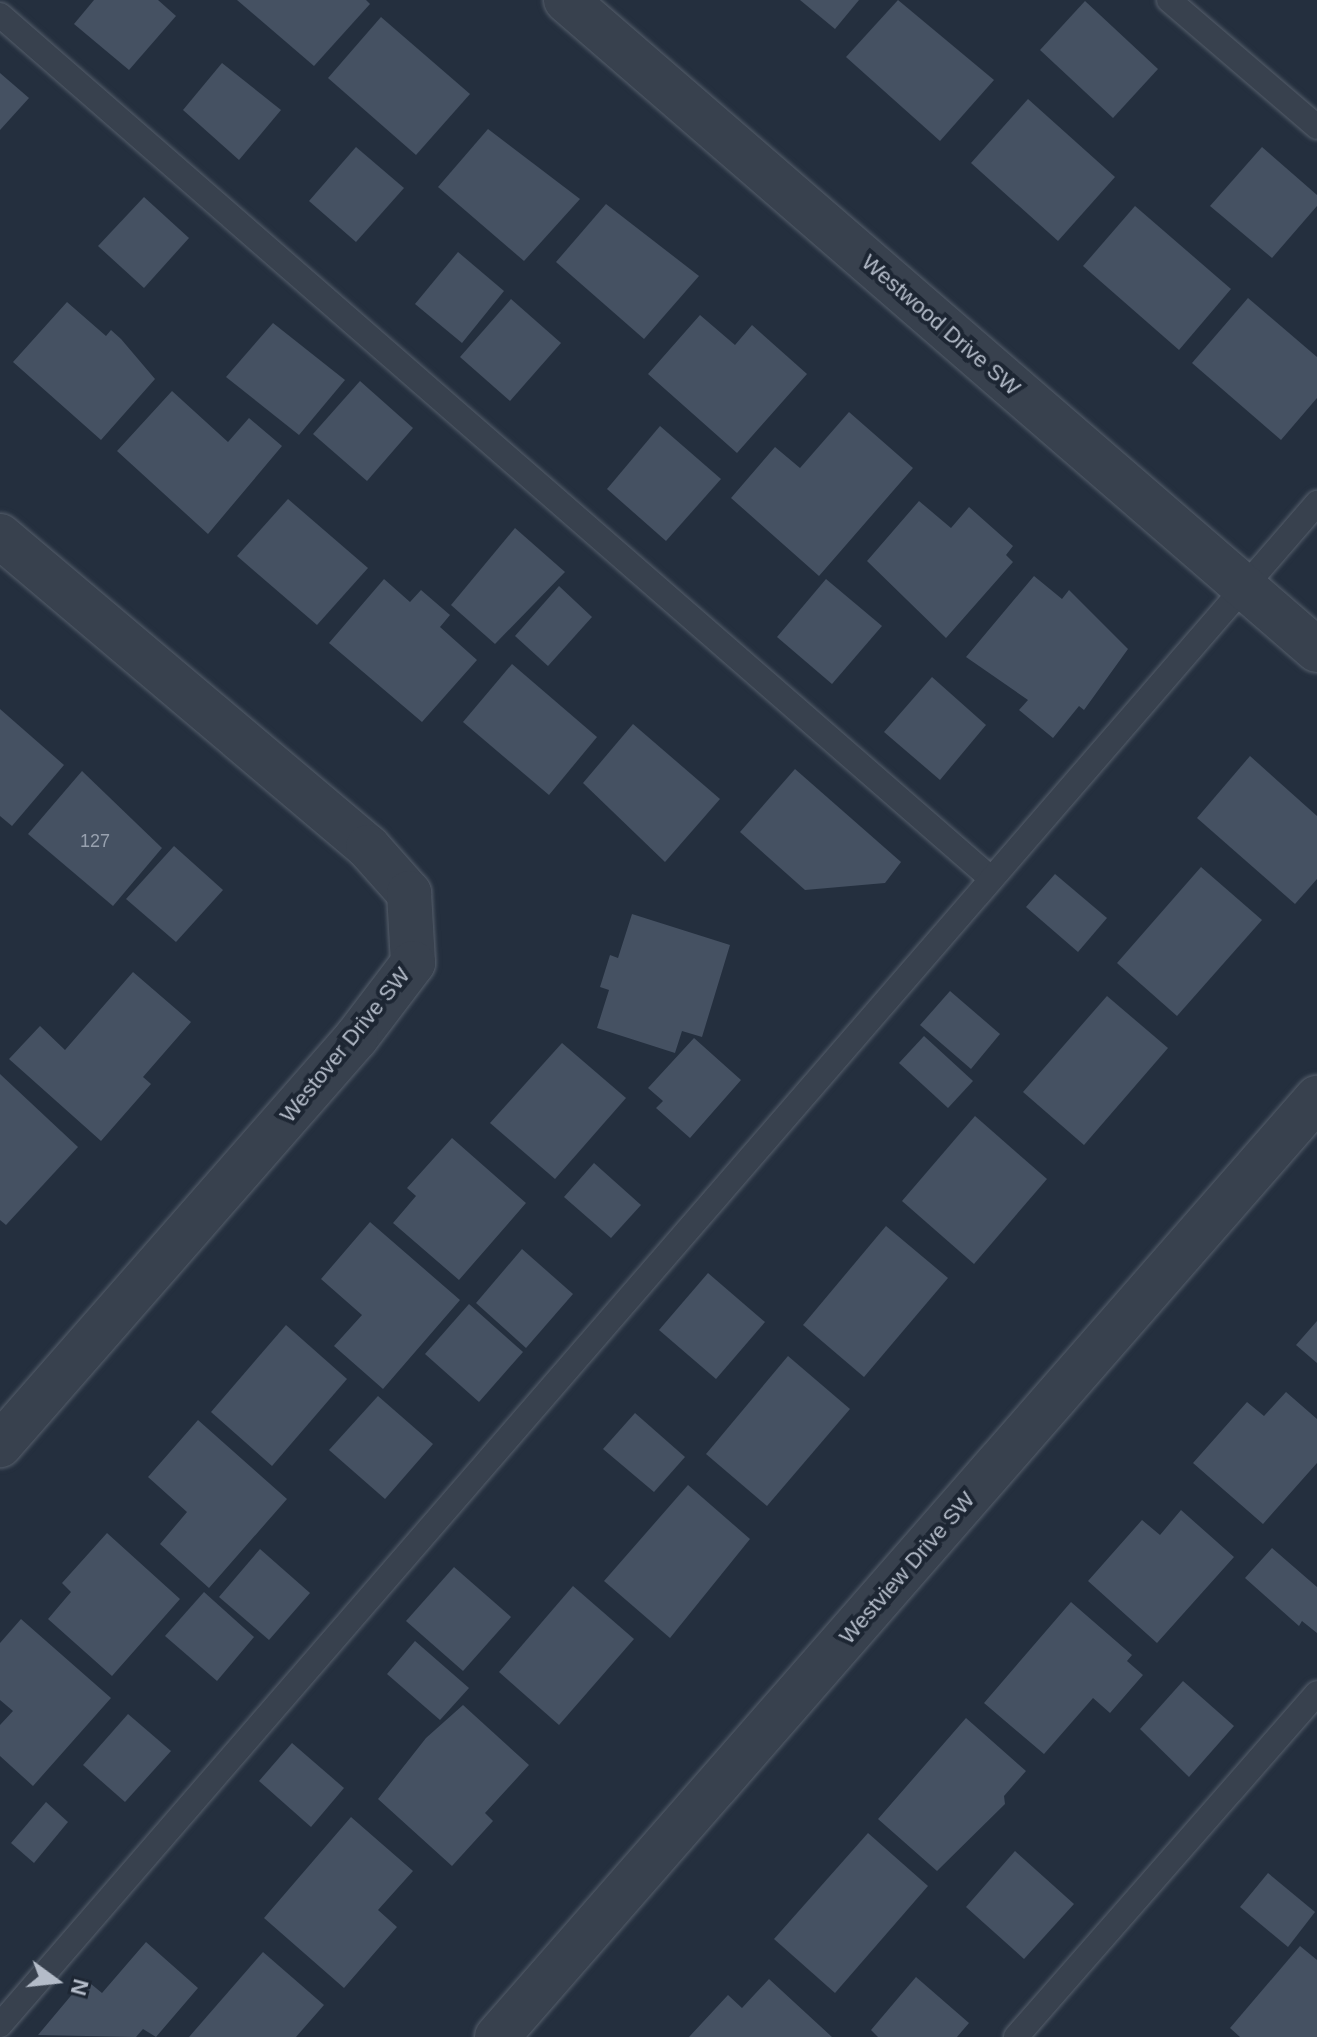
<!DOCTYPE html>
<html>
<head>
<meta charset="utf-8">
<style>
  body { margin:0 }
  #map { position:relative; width:1317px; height:2037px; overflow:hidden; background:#242f3e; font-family:Helvetica,sans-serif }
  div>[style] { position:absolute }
  .building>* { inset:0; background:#455162 }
  .roads { filter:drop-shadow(0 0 2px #565f6c) drop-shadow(0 0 2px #565f6c) }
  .service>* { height:24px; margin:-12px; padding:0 12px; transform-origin:12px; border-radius:12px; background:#38414e }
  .minor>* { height:44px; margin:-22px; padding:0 22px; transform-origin:22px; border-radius:22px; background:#38414e }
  span { translate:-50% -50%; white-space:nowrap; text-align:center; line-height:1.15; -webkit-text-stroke:8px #1d2633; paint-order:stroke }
  .number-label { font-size:18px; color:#98a1af }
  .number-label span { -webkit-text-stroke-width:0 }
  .street-label { font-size:22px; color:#b4bcc9 }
  .north { position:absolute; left:16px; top:1941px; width:80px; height:80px; -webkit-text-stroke:6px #1d2633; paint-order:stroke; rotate:105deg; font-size:22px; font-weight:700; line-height:32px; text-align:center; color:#b4bcc9 }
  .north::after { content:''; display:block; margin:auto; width:28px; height:36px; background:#b4bcc9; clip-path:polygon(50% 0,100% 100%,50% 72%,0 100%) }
</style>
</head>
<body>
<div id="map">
  <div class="building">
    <div style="clip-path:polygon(94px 0,158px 0,176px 16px,129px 70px,74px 24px)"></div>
    <div style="clip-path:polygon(237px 0,366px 0,370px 4px,314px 66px)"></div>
    <div style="clip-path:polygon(800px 0,859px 0,835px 29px)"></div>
    <div style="clip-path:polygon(898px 0,994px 80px,940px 141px,846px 57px)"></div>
    <div style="clip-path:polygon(1085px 1px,1158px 69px,1113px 118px,1040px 50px)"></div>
    <div style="clip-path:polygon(381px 17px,470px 94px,416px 155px,328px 78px)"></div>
    <div style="clip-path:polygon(222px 63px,281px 110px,239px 160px,183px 110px)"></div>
    <div style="clip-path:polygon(0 73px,29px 98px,0 130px)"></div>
    <div style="clip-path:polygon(1028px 99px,1115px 177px,1058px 241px,971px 163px)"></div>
    <div style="clip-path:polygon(488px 129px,580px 199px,524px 261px,438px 187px)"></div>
    <div style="clip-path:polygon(356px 147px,404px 188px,356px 242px,309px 201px)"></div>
    <div style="clip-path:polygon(1262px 147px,1317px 195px,1317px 206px,1272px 258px,1210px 206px)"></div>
    <div style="clip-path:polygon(144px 197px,189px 238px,144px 288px,98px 246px)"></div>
    <div style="clip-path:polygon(606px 204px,699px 276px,644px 339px,556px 262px)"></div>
    <div style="clip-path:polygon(1135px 206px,1231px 289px,1179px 350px,1083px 266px)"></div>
    <div style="clip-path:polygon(458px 252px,504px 291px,462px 343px,415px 304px)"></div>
    <div style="clip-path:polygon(1248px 298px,1317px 357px,1317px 398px,1281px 440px,1192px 363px)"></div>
    <div style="clip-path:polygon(511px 299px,561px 343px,510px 401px,460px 357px)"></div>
    <div style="clip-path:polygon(67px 302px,106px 336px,111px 330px,121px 339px,155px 379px,101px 440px,13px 362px)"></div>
    <div style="clip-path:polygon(700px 315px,735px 345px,752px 325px,807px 374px,737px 453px,648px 374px)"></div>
    <div style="clip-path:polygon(273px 323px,345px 380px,299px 435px,226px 377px)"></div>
    <div style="clip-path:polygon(360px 381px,413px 428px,367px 481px,313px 434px)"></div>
    <div style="clip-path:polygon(172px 391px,228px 442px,249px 418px,282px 446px,208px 534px,117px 451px)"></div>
    <div style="clip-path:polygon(849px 412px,913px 468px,819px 576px,731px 498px,775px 447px,800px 468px)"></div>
    <div style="clip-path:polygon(660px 426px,721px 479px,666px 541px,607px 489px)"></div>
    <div style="clip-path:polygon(288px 499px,368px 568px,317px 625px,237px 556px)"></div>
    <div style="clip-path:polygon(919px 501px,951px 528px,969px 507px,1013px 546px,1006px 555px,1013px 562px,946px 638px,867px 561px)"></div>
    <div style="clip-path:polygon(515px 528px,565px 572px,495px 644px,451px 605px)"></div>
    <div style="clip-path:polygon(1034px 576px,1062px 599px,1069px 590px,1128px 649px,1084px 710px,1079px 706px,1053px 738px,1019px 710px,1028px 700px,966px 657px)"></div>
    <div style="clip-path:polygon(384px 579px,410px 602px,421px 590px,450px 615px,440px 627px,477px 660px,422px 722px,329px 643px)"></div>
    <div style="clip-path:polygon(826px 579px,882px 626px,832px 684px,777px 637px)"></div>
    <div style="clip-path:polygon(559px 586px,592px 617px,548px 666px,515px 636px)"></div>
    <div style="clip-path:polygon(512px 664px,597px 737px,549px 795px,463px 722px)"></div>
    <div style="clip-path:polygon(932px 677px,986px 725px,940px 780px,884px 732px)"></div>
    <div style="clip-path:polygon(0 709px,64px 765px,12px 826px,0 816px)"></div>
    <div style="clip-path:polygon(633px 724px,720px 799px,665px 862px,583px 783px)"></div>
    <div style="clip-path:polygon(1250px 756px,1317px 816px,1317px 879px,1295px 904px,1197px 818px)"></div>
    <div style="clip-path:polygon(795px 769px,901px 862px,885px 883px,805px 890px,740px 832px)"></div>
    <div style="clip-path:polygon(82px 771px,162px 848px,113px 906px,28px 834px)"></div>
    <div style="clip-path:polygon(174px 846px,223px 890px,176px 942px,126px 899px)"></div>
    <div style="clip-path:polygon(1201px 867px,1262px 920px,1177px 1016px,1117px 963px)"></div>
    <div style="clip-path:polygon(1055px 874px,1107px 918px,1078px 952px,1026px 907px)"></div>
    <div style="clip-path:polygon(632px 914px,730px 945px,702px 1037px,682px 1031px,675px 1053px,597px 1028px,609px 990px,600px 987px,610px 955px,618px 958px)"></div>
    <div style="clip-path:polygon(133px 972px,191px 1022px,143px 1077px,151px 1084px,101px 1141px,9px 1059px,40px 1026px,65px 1050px)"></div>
    <div style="clip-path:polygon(950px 991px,1000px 1034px,971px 1069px,920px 1025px)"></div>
    <div style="clip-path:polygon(1107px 996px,1168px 1048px,1084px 1145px,1023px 1092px)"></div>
    <div style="clip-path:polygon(924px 1036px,973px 1081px,948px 1108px,899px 1063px)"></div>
    <div style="clip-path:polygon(694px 1038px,741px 1080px,690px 1138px,656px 1108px,663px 1101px,648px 1088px)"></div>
    <div style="clip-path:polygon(562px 1043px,626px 1098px,555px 1179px,490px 1123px)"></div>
    <div style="clip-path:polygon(0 1074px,78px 1147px,6px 1225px,0 1220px)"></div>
    <div style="clip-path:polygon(975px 1116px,1047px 1179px,974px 1264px,902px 1201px)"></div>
    <div style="clip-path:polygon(452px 1138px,526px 1203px,459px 1280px,393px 1223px,416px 1196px,407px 1188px)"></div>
    <div style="clip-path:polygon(594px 1163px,641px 1205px,611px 1238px,564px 1197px)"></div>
    <div style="clip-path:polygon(370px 1222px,460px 1300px,383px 1389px,334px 1346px,362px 1315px,321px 1279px)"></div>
    <div style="clip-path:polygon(886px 1226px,948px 1278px,864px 1377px,803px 1325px)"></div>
    <div style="clip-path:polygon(522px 1249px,573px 1294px,526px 1348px,476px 1303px)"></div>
    <div style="clip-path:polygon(708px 1273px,765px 1322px,716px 1379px,659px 1330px)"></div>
    <div style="clip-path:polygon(469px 1304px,523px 1352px,479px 1402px,425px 1354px)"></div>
    <div style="clip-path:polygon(1317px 1321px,1317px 1363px,1296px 1345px)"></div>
    <div style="clip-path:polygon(286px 1325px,347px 1379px,272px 1466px,211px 1412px)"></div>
    <div style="clip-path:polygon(788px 1356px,850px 1409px,767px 1506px,706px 1454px)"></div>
    <div style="clip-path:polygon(1286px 1392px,1317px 1419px,1317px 1463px,1263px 1524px,1193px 1463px,1247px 1402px,1264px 1416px)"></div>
    <div style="clip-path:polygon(378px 1396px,433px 1444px,385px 1499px,329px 1450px)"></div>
    <div style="clip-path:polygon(635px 1413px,685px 1457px,654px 1492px,603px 1449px)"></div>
    <div style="clip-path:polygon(198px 1420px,287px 1499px,209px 1588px,160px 1544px,187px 1512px,148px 1477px)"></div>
    <div style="clip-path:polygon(688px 1485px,750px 1539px,670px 1638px,604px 1581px)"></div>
    <div style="clip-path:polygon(1181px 1510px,1234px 1557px,1157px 1643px,1088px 1581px,1142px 1520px,1160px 1535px)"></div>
    <div style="clip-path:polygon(107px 1533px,180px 1599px,112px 1676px,48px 1619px,71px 1592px,62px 1583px)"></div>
    <div style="clip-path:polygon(1272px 1548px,1317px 1587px,1317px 1633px,1302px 1621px,1299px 1626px,1245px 1578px)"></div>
    <div style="clip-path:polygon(260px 1549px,310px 1593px,269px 1640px,219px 1597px)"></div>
    <div style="clip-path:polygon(454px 1567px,511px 1617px,463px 1671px,406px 1621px)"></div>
    <div style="clip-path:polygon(573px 1586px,634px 1639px,559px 1725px,499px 1672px)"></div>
    <div style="clip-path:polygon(204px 1592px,254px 1637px,217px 1681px,165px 1636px)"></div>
    <div style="clip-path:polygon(1071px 1602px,1132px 1655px,1127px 1661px,1143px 1675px,1110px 1713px,1093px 1698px,1044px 1754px,984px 1703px)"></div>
    <div style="clip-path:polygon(21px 1619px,111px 1698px,33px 1786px,0 1756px,0 1725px,13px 1711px,0 1700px,0 1643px)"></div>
    <div style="clip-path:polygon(415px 1641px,469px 1688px,440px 1720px,387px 1674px)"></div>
    <div style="clip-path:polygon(1183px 1681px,1234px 1726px,1189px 1777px,1140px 1729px)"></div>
    <div style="clip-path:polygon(463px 1705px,529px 1765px,485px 1813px,493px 1821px,452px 1866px,378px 1799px,426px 1738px)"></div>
    <div style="clip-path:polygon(128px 1714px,171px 1751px,125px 1802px,83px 1765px)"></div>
    <div style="clip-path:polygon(966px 1718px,1026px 1771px,1004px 1796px,1005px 1804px,937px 1871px,878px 1819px)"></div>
    <div style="clip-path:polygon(292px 1743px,344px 1788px,311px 1827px,259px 1781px)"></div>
    <div style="clip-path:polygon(46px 1802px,68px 1822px,34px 1863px,11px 1843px)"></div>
    <div style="clip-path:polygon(351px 1817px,413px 1871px,378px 1910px,397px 1927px,344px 1988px,264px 1918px)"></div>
    <div style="clip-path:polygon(868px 1833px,928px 1886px,835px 1993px,774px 1939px)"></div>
    <div style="clip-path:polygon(1015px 1851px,1074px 1904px,1024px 1959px,966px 1907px)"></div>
    <div style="clip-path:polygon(1268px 1873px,1315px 1912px,1288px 1947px,1240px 1907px)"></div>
    <div style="clip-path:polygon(146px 1942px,198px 1988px,156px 2037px,143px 2029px,136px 2037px,38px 2035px,85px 1979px,102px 1993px)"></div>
    <div style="clip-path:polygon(1300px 1946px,1317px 1960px,1317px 2037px,1240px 2037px,1230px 2028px)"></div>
    <div style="clip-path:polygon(263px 1952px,324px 2005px,296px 2037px,189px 2037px)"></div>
    <div style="clip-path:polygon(916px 1977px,969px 2023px,957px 2037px,878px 2037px,871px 2030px)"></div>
    <div style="clip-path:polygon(769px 1979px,832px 2037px,689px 2037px,728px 1995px,742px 2008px)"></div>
  </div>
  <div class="roads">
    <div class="service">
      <div style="left:1169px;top:0;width:195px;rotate:40.6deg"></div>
      <div style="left:0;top:15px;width:1311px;rotate:41.07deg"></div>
      <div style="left:0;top:2025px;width:2013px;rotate:-49.13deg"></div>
      <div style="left:1016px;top:2037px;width:457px;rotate:-48.8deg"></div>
    </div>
    <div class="minor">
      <div style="left:566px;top:0;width:993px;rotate:40.88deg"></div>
      <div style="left:0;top:536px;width:482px;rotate:40.2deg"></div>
      <div style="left:368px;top:847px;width:62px;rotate:48.3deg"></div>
      <div style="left:409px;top:893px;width:70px;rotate:86.7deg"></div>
      <div style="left:413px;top:963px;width:94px;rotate:127.2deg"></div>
      <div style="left:356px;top:1038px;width:541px;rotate:131.18deg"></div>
      <div style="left:497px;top:2037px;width:1247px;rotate:-48.87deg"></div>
    </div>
  </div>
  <div class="number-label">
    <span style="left:95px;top:841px">127</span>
  </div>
  <div class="street-label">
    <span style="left:941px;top:325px;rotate:41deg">Westwood Drive SW</span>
    <span style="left:345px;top:1045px;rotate:-51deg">Westover Drive SW</span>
    <span style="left:907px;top:1568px;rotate:-49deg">Westview Drive SW</span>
  </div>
  <div class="north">N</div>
</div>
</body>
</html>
